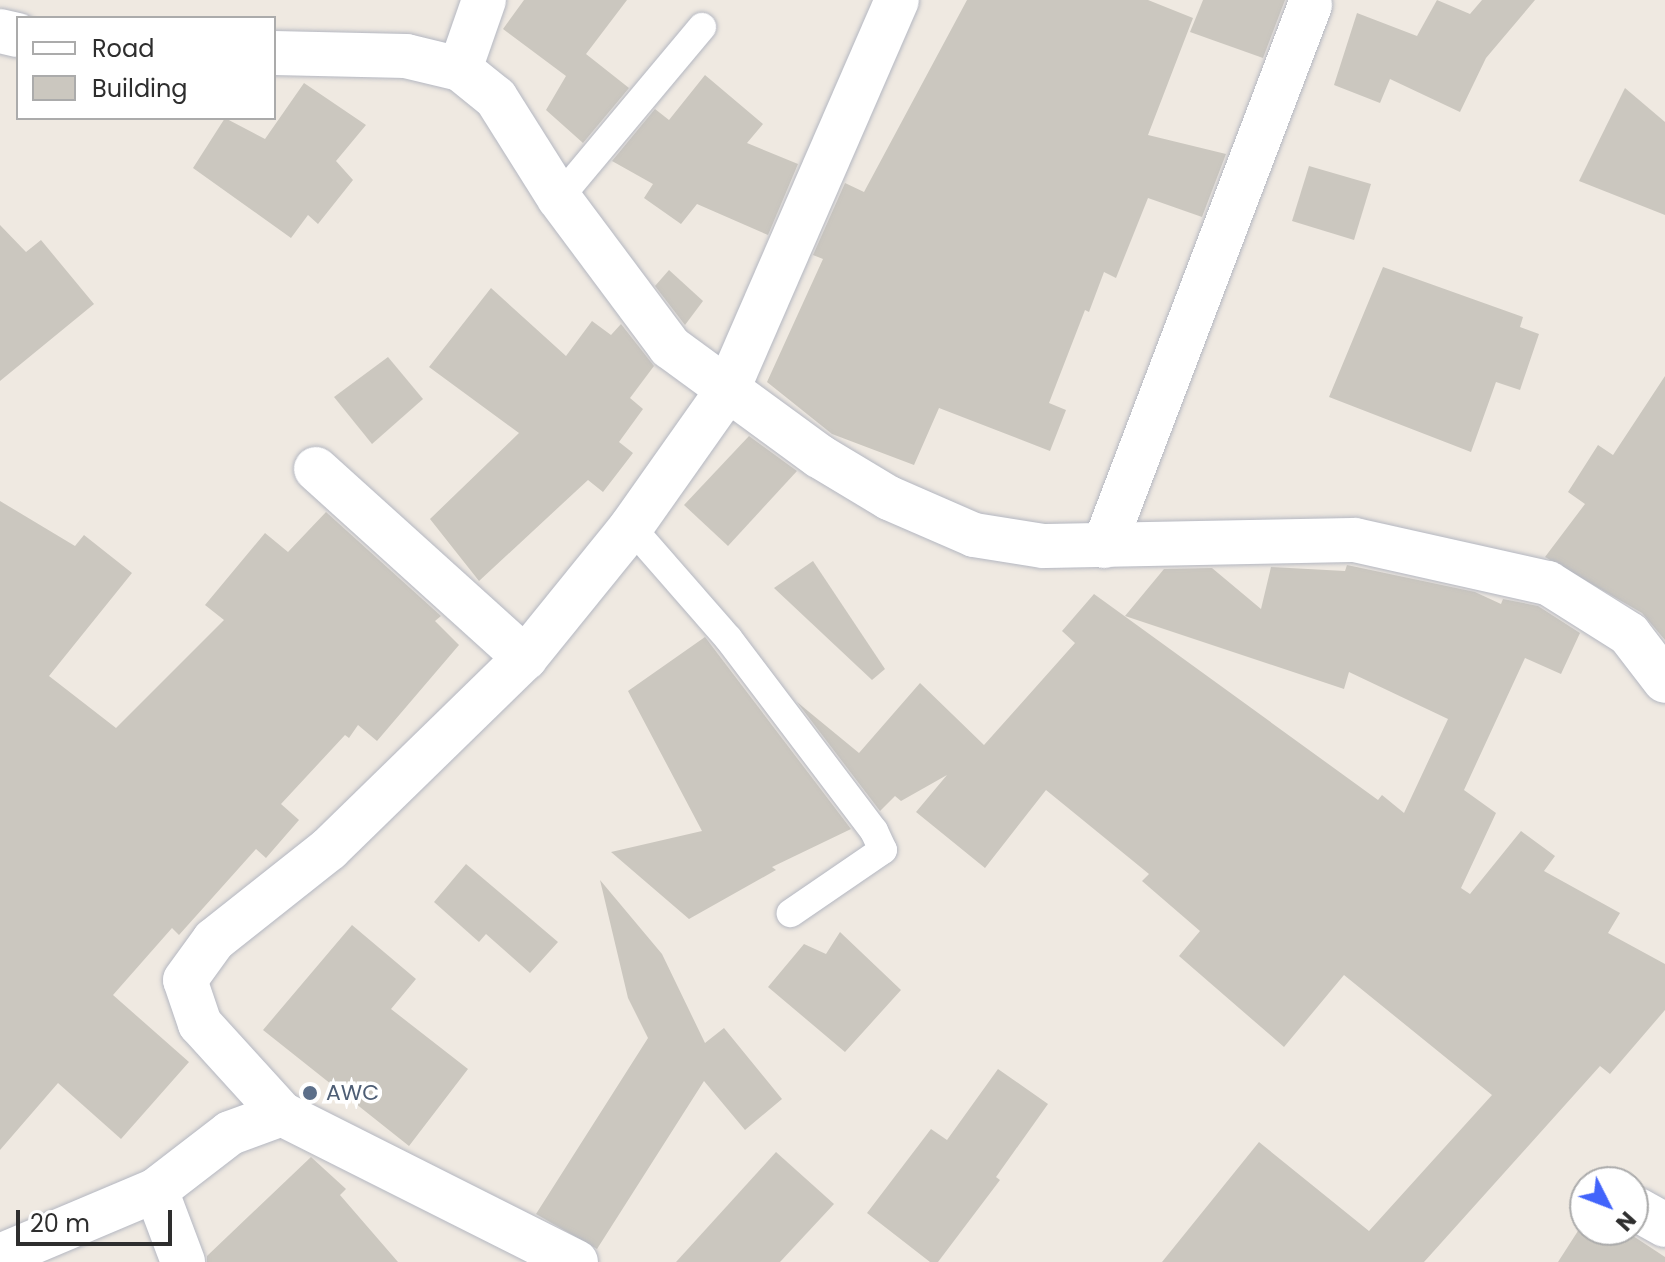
<!DOCTYPE html>
<html>
<head>
<meta charset="utf-8">
<style>
  body { margin:0 }
  #map { position:relative; width:1665px; height:1262px; overflow:hidden; background:#efe9e1; font-family:Poppins,sans-serif }
  div>[style] { position:absolute }
  .building>* { inset:0; background:#cbc7bf }
  .roads { filter:drop-shadow(0 0 2px #b4b7c1) drop-shadow(0 0 2px #b4b7c1) }
  .service>* { height:28px; margin:-14px; padding:0 14px; transform-origin:14px; border-radius:14px; background:#fff }
  .minor>* { height:44px; margin:-22px; padding:0 22px; transform-origin:22px; border-radius:22px; background:#fff }
  .dots>* { width:22px; height:22px; translate:-50% -50%; box-sizing:border-box; border:4px solid #fff; border-radius:50% }
  span { translate:-50% -50%; white-space:nowrap; text-align:center; line-height:1.15; -webkit-text-stroke:7px #fff; paint-order:stroke }
  .service-label { font-size:22px; color:#4e5e75 }
  .left { translate:0 -50%; text-align:left }
  .legend { position:absolute; left:16px; top:16px; width:260px; height:104px; box-sizing:border-box; background:#fff; border:2px solid #ababab; margin:0; padding:10px 14px; list-style:none; font-size:24px; color:#2e2e2e }
  .legend li { display:flex; align-items:center; gap:16px; height:40px }
  .legend b { width:40px; border:2px solid #ababab }
  .north { position:absolute; left:1569px; top:1166px; width:80px; height:80px; box-sizing:border-box; background:#fff; border:2px solid #ababab; border-radius:50%; rotate:132deg; font-size:22px; font-weight:700; line-height:32px; text-align:center; color:#2e2e2e }
  .north::after { content:''; display:block; margin:auto; width:28px; height:36px; background:#4264fb; clip-path:polygon(50% 0,100% 100%,50% 72%,0 100%) }
  .scale { position:absolute; left:16px; top:1210px; width:156px; height:36px; box-sizing:border-box; border:4px solid #2e2e2e; border-top:0; padding-left:10px; font-size:24px; line-height:28px; white-space:nowrap; color:#2e2e2e; -webkit-text-stroke:6px #fff; paint-order:stroke }
</style>
</head>
<body>
<div id="map">
  <div class="building">
    <div style="clip-path:polygon(524px 0,627px 0,586px 54px,629px 88px,583px 143px,546px 110px,566px 76px,503px 29px)"></div>
    <div style="clip-path:polygon(967px 0,1148px 0,1193px 18px,1148px 135px,1226px 154px,1202px 217px,1148px 198px,1116px 278px,1104px 272px,1089px 312px,1085px 310px,1049px 403px,1066px 410px,1050px 451px,939px 408px,914px 465px,832px 434px,767px 382px,823px 259px,813px 255px,845px 183px,864px 192px)"></div>
    <div style="clip-path:polygon(1203px 0,1285px 0,1263px 58px,1190px 32px)"></div>
    <div style="clip-path:polygon(1437px 0,1470px 14px,1482px 0,1535px 0,1486px 58px,1460px 112px,1390px 79px,1380px 103px,1334px 85px,1357px 13px,1417px 36px)"></div>
    <div style="clip-path:polygon(705px 75px,763px 124px,747px 143px,798px 164px,768px 235px,697px 204px,681px 224px,644px 198px,653px 184px,612px 161px,655px 109px,669px 120px)"></div>
    <div style="clip-path:polygon(304px 83px,366px 125px,336px 161px,353px 180px,318px 224px,308px 215px,291px 238px,193px 168px,225px 118px,265px 139px)"></div>
    <div style="clip-path:polygon(1625px 88px,1665px 122px,1665px 215px,1579px 181px)"></div>
    <div style="clip-path:polygon(1309px 166px,1371px 184px,1354px 240px,1292px 221px)"></div>
    <div style="clip-path:polygon(0 225px,26px 252px,41px 240px,94px 304px,0 381px)"></div>
    <div style="clip-path:polygon(1383px 267px,1523px 317px,1520px 327px,1539px 334px,1520px 390px,1496px 382px,1471px 452px,1329px 397px)"></div>
    <div style="clip-path:polygon(669px 270px,703px 301px,685px 325px,655px 286px)"></div>
    <div style="clip-path:polygon(491px 288px,566px 356px,592px 321px,611px 335px,621px 324px,654px 366px,630px 398px,643px 409px,619px 442px,633px 453px,603px 492px,588px 480px,479px 581px,430px 519px,519px 433px,429px 367px)"></div>
    <div style="clip-path:polygon(388px 357px,423px 399px,372px 444px,334px 397px)"></div>
    <div style="clip-path:polygon(1665px 376px,1665px 640px,1642px 613px,1545px 557px,1585px 504px,1568px 492px,1598px 445px,1613px 455px)"></div>
    <div style="clip-path:polygon(749px 436px,797px 471px,728px 546px,684px 505px)"></div>
    <div style="clip-path:polygon(0 501px,75px 546px,84px 535px,132px 573px,49px 676px,116px 728px,224px 620px,205px 605px,265px 533px,288px 552px,326px 512px,441px 616px,435px 621px,459px 645px,377px 741px,358px 725px,349px 738px,345px 735px,281px 804px,299px 820px,266px 858px,256px 849px,179px 935px,172px 928px,113px 995px,189px 1062px,121px 1139px,58px 1083px,0 1150px)"></div>
    <div style="clip-path:polygon(813px 561px,885px 669px,872px 680px,774px 588px)"></div>
    <div style="clip-path:polygon(1347px 565px,1475px 592px,1501px 604px,1503px 599px,1538px 606px,1580px 633px,1561px 674px,1525px 658px,1464px 790px,1496px 813px,1461px 888px,1470px 894px,1521px 831px,1555px 856px,1544px 871px,1620px 913px,1608px 933px,1665px 964px,1665px 1010px,1610px 1074px,1600px 1066px,1424px 1262px,1162px 1262px,1259px 1142px,1369px 1231px,1492px 1095px,1344px 975px,1284px 1047px,1179px 956px,1200px 931px,1142px 881px,1149px 874px,1046px 790px,985px 868px,916px 812px,947px 775px,901px 801px,895px 796px,880px 811px,797px 702px,859px 753px,920px 683px,984px 745px,1075px 643px,1062px 631px,1094px 594px,1378px 800px,1382px 795px,1404px 813px,1448px 719px,1349px 672px,1344px 689px,1125px 616px,1164px 569px,1212px 568px,1261px 609px,1271px 567px,1345px 571px)"></div>
    <div style="clip-path:polygon(705px 637px,851px 829px,772px 867px,776px 870px,689px 919px,611px 852px,702px 831px,628px 691px)"></div>
    <div style="clip-path:polygon(466px 864px,558px 942px,530px 973px,486px 934px,479px 942px,434px 902px)"></div>
    <div style="clip-path:polygon(600px 880px,662px 954px,705px 1043px,724px 1028px,782px 1099px,745px 1130px,704px 1081px,597px 1249px,536px 1214px,648px 1038px,628px 998px)"></div>
    <div style="clip-path:polygon(352px 925px,416px 979px,391px 1009px,468px 1069px,409px 1146px,263px 1030px)"></div>
    <div style="clip-path:polygon(840px 932px,901px 990px,845px 1052px,768px 987px,804px 944px,826px 954px)"></div>
    <div style="clip-path:polygon(998px 1069px,1048px 1104px,996px 1177px,1000px 1180px,938px 1262px,930px 1262px,867px 1213px,931px 1129px,947px 1140px)"></div>
    <div style="clip-path:polygon(776px 1152px,834px 1204px,780px 1262px,676px 1262px)"></div>
    <div style="clip-path:polygon(311px 1157px,346px 1189px,340px 1195px,398px 1262px,207px 1262px,207px 1256px)"></div>
    <div style="clip-path:polygon(1585px 1220px,1585px 1230px,1624px 1230px,1665px 1257px,1665px 1262px,1558px 1262px)"></div>
  </div>
  <div class="roads">
    <div class="service">
      <div style="left:559px;top:198px;width:223px;rotate:-50.1deg"></div>
      <div style="left:631px;top:527px;width:147px;rotate:48.9deg"></div>
      <div style="left:728px;top:638px;width:242px;rotate:52.9deg"></div>
      <div style="left:874px;top:831px;width:21px;rotate:65deg"></div>
      <div style="left:883px;top:850px;width:112px;rotate:145.6deg"></div>
    </div>
    <div class="minor">
      <div style="left:0;top:31px;width:18px;rotate:13deg"></div>
      <div style="left:274px;top:53px;width:132px;rotate:1.3deg"></div>
      <div style="left:406px;top:56px;width:56px;rotate:13.5deg"></div>
      <div style="left:460px;top:69px;width:46px;rotate:38.9deg"></div>
      <div style="left:496px;top:98px;width:118px;rotate:57.8deg"></div>
      <div style="left:559px;top:198px;width:186px;rotate:53.3deg"></div>
      <div style="left:670px;top:347px;width:185px;rotate:36.2deg"></div>
      <div style="left:819px;top:456px;width:82px;rotate:31deg"></div>
      <div style="left:889px;top:498px;width:93px;rotate:23.5deg"></div>
      <div style="left:974px;top:535px;width:70px;rotate:9.1deg"></div>
      <div style="left:1043px;top:546px;width:312px;rotate:-1.1deg"></div>
      <div style="left:1355px;top:540px;width:198px;rotate:12.6deg"></div>
      <div style="left:1548px;top:583px;width:96px;rotate:32.2deg"></div>
      <div style="left:1629px;top:634px;width:59px;rotate:52.5deg"></div>
      <div style="left:460px;top:69px;width:73px;rotate:-70.8deg"></div>
      <div style="left:316px;top:469px;width:282px;rotate:42.1deg"></div>
      <div style="left:1104px;top:546px;width:579px;rotate:-69.15deg"></div>
      <div style="left:282px;top:1114px;width:122px;rotate:-132.3deg"></div>
      <div style="left:200px;top:1024px;width:46px;rotate:-108.8deg"></div>
      <div style="left:185px;top:980px;width:49px;rotate:-54.1deg"></div>
      <div style="left:214px;top:940px;width:147px;rotate:-38.4deg"></div>
      <div style="left:329px;top:849px;width:274px;rotate:-44.3deg"></div>
      <div style="left:525px;top:658px;width:169px;rotate:-51deg"></div>
      <div style="left:631px;top:527px;width:166px;rotate:-54.8deg"></div>
      <div style="left:727px;top:391px;width:426px;rotate:-66.5deg"></div>
      <div style="left:156px;top:1190px;width:77px;rotate:69.4deg"></div>
      <div style="left:1638px;top:1210px;width:31px;rotate:29deg"></div>
      <div style="left:0;top:1256px;width:169px;rotate:-22.9deg"></div>
      <div style="left:156px;top:1190px;width:93px;rotate:-37.6deg"></div>
      <div style="left:230px;top:1133px;width:55px;rotate:-20.1deg"></div>
      <div style="left:282px;top:1114px;width:329px;rotate:26.7deg"></div>
    </div>
  </div>
  <div class="dots">
    <div style="left:310px;top:1093px;background:#5c6f8a"></div>
  </div>
  <div class="service-label">
    <span class="left" style="left:326px;top:1093px">AWC</span>
  </div>
  <ul class="legend">
  <li><b style="height:10px;background:#fff"></b>Road</li>
  <li><b style="height:22px;background:#cbc7bf"></b>Building</li>
  </ul>
  <div class="north">N</div>
  <div class="scale">20 m</div>
</div>
</body>
</html>
